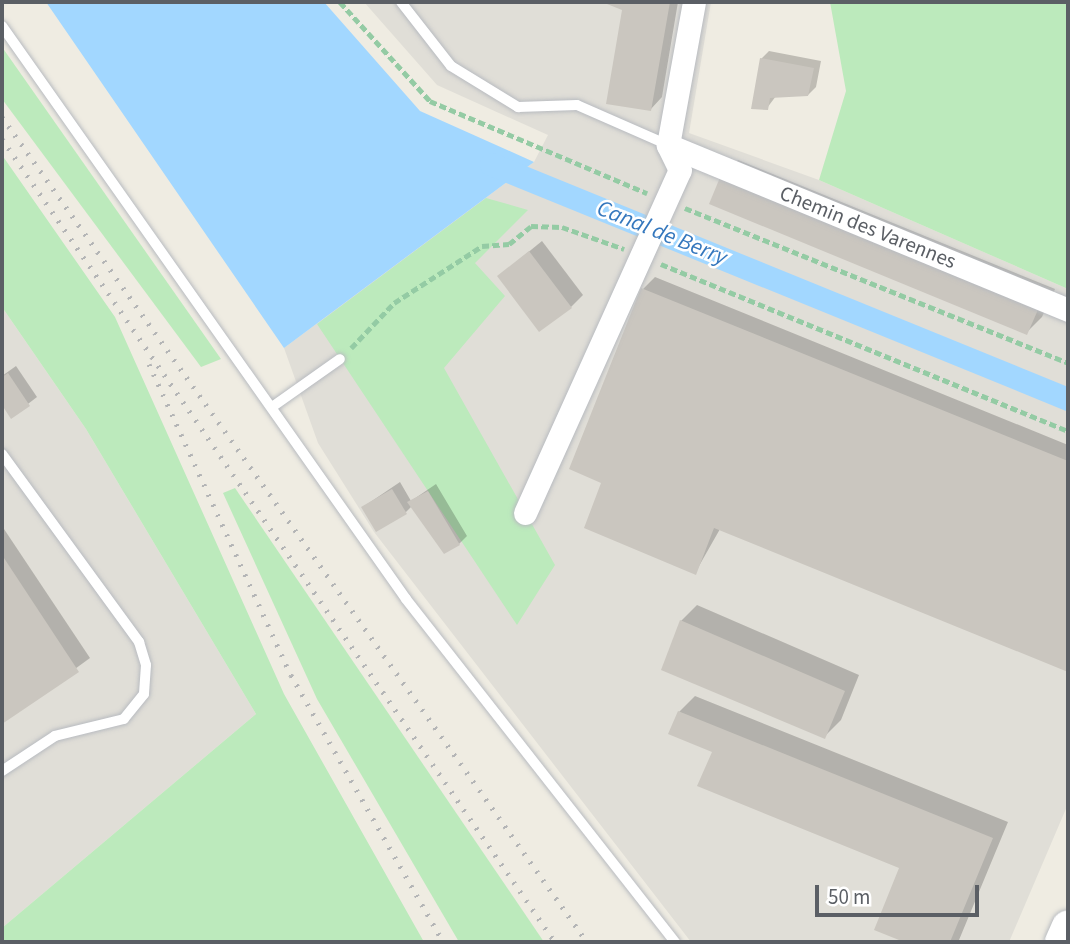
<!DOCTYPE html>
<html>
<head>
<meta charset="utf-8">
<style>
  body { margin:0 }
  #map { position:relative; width:1070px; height:944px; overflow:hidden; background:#efece2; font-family:"Source Sans 3",sans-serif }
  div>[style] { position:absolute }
  .industrial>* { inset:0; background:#e0ded7 }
  .green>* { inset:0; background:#bceabc }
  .water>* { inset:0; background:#a2d7ff }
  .shadow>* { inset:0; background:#0003 }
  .canal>* { height:23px; margin:-11.5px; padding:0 11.5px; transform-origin:11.5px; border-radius:11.5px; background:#a2d7ff }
  .building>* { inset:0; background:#cac6bf }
  .path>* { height:4.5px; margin-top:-2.25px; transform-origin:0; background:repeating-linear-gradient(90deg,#94cba4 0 7px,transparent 0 10.5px) }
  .roads { filter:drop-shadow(0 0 2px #b8bbc0) drop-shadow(0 0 2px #b8bbc0) }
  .service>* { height:10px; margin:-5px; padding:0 5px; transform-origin:5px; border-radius:5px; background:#fff }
  .minor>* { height:23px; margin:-11.5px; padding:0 11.5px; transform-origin:11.5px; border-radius:11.5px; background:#fff }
  .secondary>* { height:32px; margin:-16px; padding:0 16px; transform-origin:16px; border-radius:16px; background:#fff }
  .rail>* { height:5px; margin-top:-2.5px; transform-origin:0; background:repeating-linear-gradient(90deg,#b4b5b6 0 2px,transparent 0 11px) }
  span { translate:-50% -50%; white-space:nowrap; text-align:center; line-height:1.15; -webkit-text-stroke:5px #fff; paint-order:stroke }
  .street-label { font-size:21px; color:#5b5f65 }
  .water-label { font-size:23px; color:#3477bd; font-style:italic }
  .frame { position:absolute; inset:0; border:4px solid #5b5f65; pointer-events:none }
  .scale { position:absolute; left:815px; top:885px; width:164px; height:32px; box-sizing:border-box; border:4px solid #5b5f65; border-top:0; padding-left:9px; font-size:21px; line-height:24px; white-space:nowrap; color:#5b5f65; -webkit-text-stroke:5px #fff; paint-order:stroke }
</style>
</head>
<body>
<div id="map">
  <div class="industrial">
    <div style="clip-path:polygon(364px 2px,711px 2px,689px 133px,819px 180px,1068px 289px,1068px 804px,1009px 942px,691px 942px,374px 532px,318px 443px,284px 348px,534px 162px,548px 135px,437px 85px)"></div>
    <div style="clip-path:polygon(2px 307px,86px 429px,256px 714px,2px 928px)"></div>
  </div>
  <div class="green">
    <div style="clip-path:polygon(830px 2px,1068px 2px,1068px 289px,819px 180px,846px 91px)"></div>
    <div style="clip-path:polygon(2px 47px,221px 359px,201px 367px,2px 99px)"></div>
    <div style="clip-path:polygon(2px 155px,115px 317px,284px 694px,424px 942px,2px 942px,2px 928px,256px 714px,86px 429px,2px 307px)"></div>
    <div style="clip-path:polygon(486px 198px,528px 210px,475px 263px,505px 296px,444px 368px,555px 565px,517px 625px,317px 324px)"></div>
    <div style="clip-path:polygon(235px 488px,544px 942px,459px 942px,317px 699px,223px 493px)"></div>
  </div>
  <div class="water">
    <div style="clip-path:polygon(46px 2px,324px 2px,420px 111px,534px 162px,284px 348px)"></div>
  </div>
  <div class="shadow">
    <div style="clip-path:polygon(606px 2px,678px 2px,662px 97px,650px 110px,624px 9px)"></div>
    <div style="clip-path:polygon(769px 51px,821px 61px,816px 87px,808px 95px,776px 96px,767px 108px,761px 59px)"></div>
    <div style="clip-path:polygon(738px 160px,1055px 289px,1042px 317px,1026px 333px,722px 176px)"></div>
    <div style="clip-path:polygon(542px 241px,583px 295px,571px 307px,499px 276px)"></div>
    <div style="clip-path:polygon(655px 277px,1068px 445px,1068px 670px,720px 529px,695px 573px,604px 482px,643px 289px)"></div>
    <div style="clip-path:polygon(16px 366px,37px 397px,11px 417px,2px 402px,2px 376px)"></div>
    <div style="clip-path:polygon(400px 482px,411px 501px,436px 484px,467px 536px,459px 544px,412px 506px,406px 512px,363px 507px)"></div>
    <div style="clip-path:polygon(2px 526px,90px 658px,2px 722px)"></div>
    <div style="clip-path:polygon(697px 605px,859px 675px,841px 720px,825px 736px,681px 621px)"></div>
    <div style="clip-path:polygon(695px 696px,1008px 822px,959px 940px,909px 942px,876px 929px,901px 867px,679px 712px)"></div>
  </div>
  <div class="canal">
    <div style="left:491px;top:164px;width:623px;rotate:22.16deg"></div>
  </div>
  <div class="building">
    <div style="clip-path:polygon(602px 2px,670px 2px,651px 111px,606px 104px,622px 10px)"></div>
    <div style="clip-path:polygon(760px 58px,814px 68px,808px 96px,770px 98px,768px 110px,751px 109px)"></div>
    <div style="clip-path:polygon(721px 175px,1040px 305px,1027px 335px,709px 204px)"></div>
    <div style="clip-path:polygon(529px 251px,572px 308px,539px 332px,497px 276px)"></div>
    <div style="clip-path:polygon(641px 288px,1068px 461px,1068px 672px,714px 528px,696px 575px,584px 528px,601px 483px,569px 469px)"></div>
    <div style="clip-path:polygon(8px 373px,30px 406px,11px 419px,2px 405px,2px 377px)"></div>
    <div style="clip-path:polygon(392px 489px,407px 514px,376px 532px,361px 507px)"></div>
    <div style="clip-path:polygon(428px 491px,460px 545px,444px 554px,407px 502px)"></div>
    <div style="clip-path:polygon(2px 555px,79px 672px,2px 724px)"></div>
    <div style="clip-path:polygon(680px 620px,845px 691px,825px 739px,661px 670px)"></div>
    <div style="clip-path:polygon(678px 711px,993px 838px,950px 942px,904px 942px,874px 930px,899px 868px,697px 786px,712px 752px,668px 734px)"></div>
  </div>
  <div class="path">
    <div style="left:340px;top:2px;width:134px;rotate:47.7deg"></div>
    <div style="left:430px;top:101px;width:236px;rotate:23deg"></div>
    <div style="left:685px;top:208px;width:413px;rotate:22deg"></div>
    <div style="left:661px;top:264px;width:440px;rotate:22.3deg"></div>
    <div style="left:351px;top:348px;width:62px;rotate:-46.3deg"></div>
    <div style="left:394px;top:303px;width:105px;rotate:-32.9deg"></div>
    <div style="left:482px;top:246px;width:27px;rotate:-4deg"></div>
    <div style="left:509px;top:244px;width:28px;rotate:-39deg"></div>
    <div style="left:531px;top:226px;width:31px;rotate:2deg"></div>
    <div style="left:562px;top:227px;width:66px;rotate:19.5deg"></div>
  </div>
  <div class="roads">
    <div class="service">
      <div style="left:401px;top:2px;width:81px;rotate:52deg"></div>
      <div style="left:451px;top:66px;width:79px;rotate:31.5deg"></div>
      <div style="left:518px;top:107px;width:59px;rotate:-1.9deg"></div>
      <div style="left:577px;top:105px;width:99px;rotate:23.7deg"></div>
      <div style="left:2px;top:26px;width:701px;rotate:54.81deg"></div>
      <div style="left:406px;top:599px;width:436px;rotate:51.9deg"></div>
      <div style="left:272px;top:407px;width:83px;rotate:-35.2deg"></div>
      <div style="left:2px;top:454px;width:233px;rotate:53.9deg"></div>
      <div style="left:139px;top:642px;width:24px;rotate:73deg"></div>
      <div style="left:146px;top:665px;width:29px;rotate:94deg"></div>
      <div style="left:144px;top:694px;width:32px;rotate:129deg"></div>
      <div style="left:124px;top:719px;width:71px;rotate:166.2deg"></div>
      <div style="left:55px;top:736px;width:64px;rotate:146.6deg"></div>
    </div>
    <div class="minor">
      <div style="left:668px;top:145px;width:145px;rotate:-79.7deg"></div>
      <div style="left:525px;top:513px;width:376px;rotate:-65.7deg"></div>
      <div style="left:680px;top:170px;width:28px;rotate:-116deg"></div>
      <div style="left:668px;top:145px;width:433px;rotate:22.4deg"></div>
    </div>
    <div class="secondary">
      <div style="left:1061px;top:942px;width:17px;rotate:-66deg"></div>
    </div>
  </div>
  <div class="rail">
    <div style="left:2px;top:117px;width:1011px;rotate:54.66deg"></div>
    <div style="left:2px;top:139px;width:975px;rotate:55.45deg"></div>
    <div style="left:149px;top:364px;width:342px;rotate:65.5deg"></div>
    <div style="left:291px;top:675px;width:307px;rotate:60.3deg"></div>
  </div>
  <div class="street-label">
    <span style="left:868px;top:227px;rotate:22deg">Chemin des Varennes</span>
  </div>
  <div class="water-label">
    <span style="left:662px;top:233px;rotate:22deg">Canal de Berry</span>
  </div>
  <div class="frame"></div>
  <div class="scale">50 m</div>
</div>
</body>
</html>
